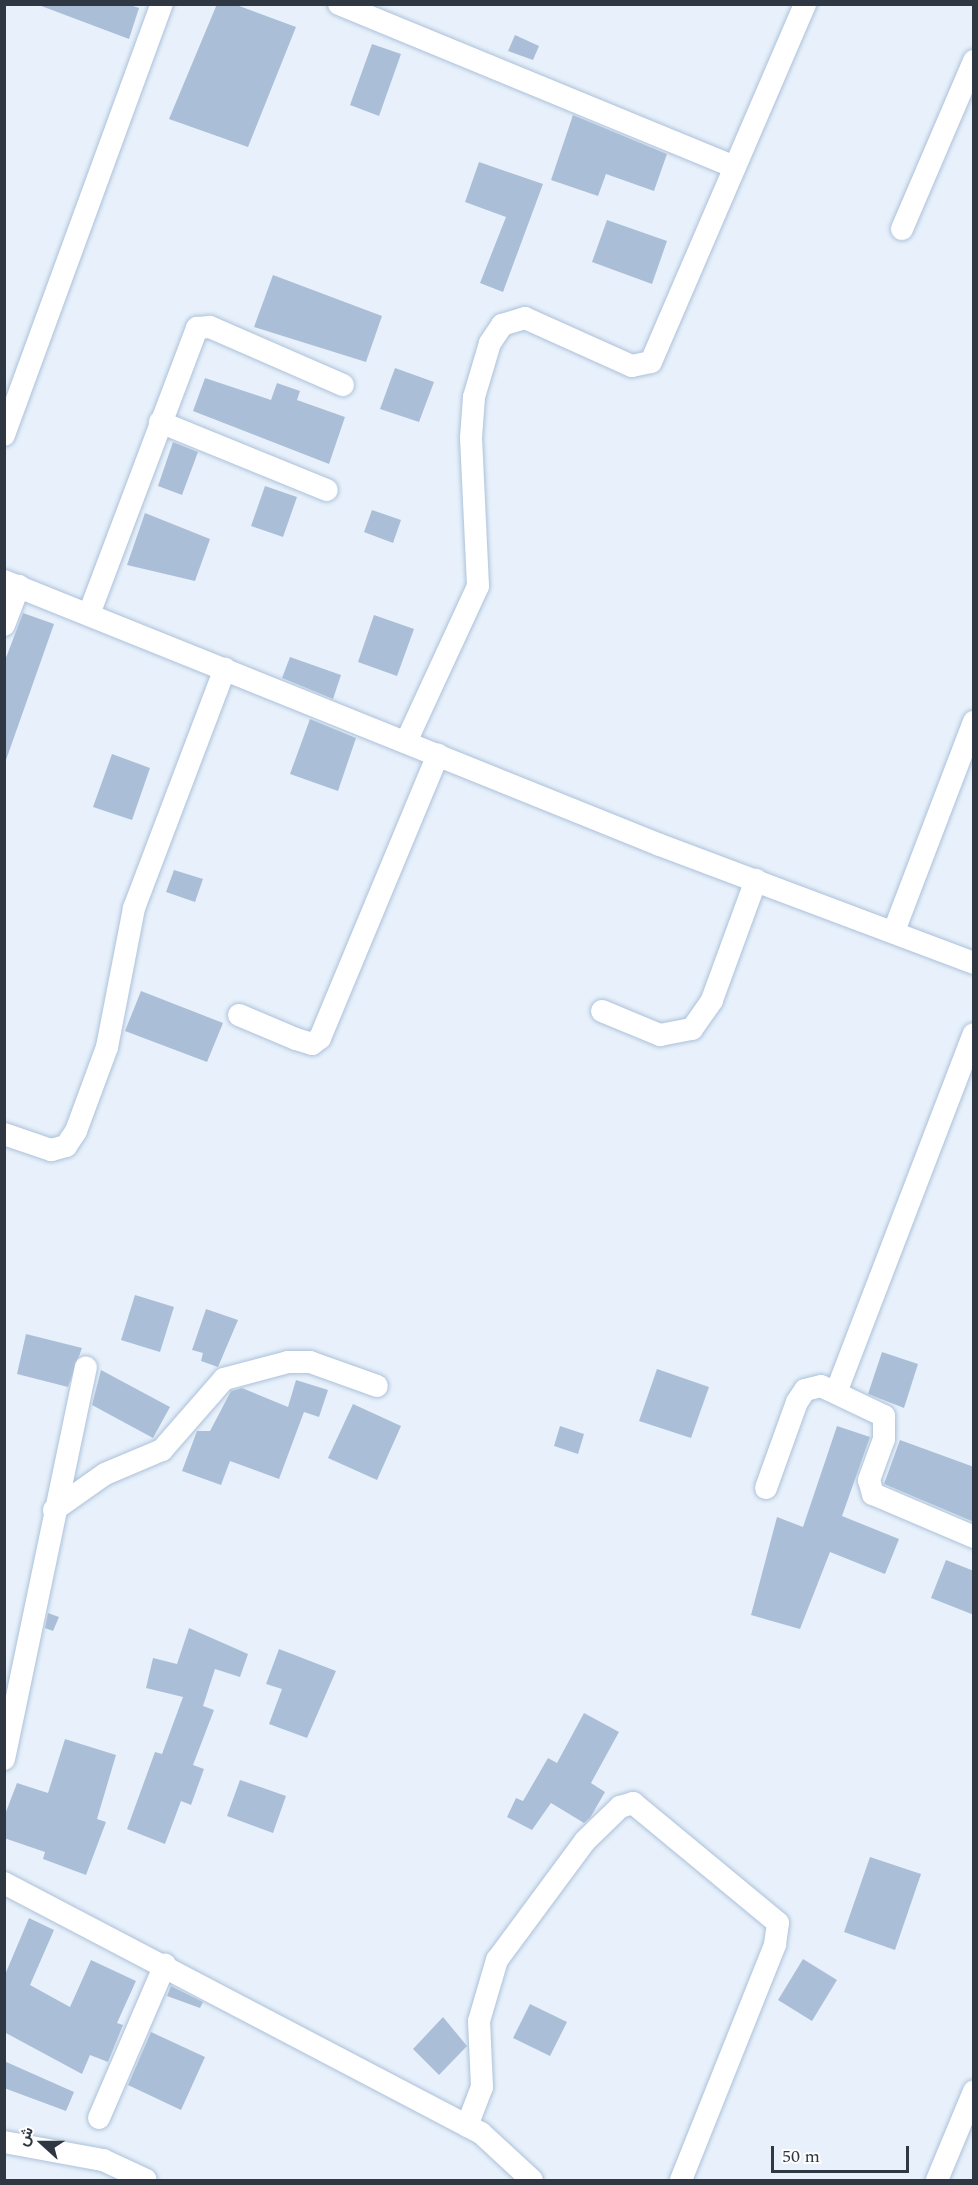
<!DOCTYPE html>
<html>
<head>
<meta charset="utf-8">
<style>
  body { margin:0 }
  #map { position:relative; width:978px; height:2185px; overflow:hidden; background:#e8f1fb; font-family:Spectral,Vazirmatn,serif }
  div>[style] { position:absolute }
  .building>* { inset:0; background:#aabfd7 }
  .roads { filter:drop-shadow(0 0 2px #acc1da) drop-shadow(0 0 2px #acc1da) }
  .minor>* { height:22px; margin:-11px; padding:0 11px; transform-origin:11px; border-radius:11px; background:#fff }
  span { translate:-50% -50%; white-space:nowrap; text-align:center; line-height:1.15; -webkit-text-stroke:5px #fdfdfd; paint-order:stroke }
  .frame { position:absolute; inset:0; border:6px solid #2f3842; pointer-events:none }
  .north { position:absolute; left:12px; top:2113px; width:60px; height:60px; -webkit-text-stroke:4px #fdfdfd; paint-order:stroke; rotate:291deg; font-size:16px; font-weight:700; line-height:24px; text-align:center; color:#2f3842 }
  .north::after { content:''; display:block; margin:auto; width:21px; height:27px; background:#2f3842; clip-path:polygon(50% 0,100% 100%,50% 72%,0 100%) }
  .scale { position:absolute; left:771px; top:2146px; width:138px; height:27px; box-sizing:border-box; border:3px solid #2f3842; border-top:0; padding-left:8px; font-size:18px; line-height:21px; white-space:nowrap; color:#2f3842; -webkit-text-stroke:4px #fdfdfd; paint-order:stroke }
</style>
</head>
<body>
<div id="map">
  <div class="building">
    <div style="clip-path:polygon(36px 4px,127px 4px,139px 8px,129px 39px)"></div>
    <div style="clip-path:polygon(217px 4px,234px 4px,296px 27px,248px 147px,169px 119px)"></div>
    <div style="clip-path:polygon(515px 35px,539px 46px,533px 60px,508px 51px)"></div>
    <div style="clip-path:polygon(372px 44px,401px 54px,379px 116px,350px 105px)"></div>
    <div style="clip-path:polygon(573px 115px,667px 154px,654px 191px,606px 174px,598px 196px,551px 180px)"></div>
    <div style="clip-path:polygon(479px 162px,543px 184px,503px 292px,480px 283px,506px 217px,465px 202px)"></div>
    <div style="clip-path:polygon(607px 220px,667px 241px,652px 284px,592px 262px)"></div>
    <div style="clip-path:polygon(273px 275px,382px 316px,366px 362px,254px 327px)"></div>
    <div style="clip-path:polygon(395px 368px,434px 382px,419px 422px,380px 409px)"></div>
    <div style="clip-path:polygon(205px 378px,271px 400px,277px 383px,300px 391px,297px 400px,345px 417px,329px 464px,193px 411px)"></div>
    <div style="clip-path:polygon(173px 442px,198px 452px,182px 495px,158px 486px)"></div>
    <div style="clip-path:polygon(265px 486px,297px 497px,283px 537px,251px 526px)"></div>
    <div style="clip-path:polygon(372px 510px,401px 520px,393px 543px,364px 532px)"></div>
    <div style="clip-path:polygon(145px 513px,210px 539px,195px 581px,127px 565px)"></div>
    <div style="clip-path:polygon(23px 613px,54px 624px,6px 760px,4px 663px)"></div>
    <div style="clip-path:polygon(374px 615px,414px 629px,397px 676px,358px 662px)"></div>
    <div style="clip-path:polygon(290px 657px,341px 675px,333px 699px,282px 678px)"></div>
    <div style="clip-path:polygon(310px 719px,356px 738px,338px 791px,290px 774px)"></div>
    <div style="clip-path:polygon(112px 754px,150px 768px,132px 820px,93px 807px)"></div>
    <div style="clip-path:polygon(174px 870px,203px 879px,195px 902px,166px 892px)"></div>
    <div style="clip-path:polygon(141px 991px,223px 1023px,207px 1062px,125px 1031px)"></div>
    <div style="clip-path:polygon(135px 1295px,174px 1307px,160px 1352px,121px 1340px)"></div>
    <div style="clip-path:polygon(206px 1309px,238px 1320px,218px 1367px,201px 1361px,203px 1353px,192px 1350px)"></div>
    <div style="clip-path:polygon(26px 1334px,82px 1348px,68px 1387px,17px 1374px)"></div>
    <div style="clip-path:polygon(882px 1352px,918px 1364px,904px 1408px,868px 1394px)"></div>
    <div style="clip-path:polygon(657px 1369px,709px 1387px,691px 1438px,639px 1421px)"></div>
    <div style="clip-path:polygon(101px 1370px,170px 1407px,153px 1438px,92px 1405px)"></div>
    <div style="clip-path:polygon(296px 1380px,328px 1390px,319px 1417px,304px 1412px,279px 1479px,230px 1461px,221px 1485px,182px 1471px,197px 1431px,210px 1431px,231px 1391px,242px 1388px,288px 1407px)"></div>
    <div style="clip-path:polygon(353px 1404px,401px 1426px,377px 1480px,328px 1458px)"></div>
    <div style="clip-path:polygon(560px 1426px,584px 1434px,578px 1454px,554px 1446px)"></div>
    <div style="clip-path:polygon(837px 1426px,870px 1437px,842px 1516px,899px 1539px,885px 1574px,830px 1552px,800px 1629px,751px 1615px,777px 1517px,803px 1527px)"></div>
    <div style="clip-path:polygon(900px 1440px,974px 1467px,974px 1522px,884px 1484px)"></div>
    <div style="clip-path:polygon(946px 1560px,974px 1571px,974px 1615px,931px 1598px)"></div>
    <div style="clip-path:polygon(48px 1613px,59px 1617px,53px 1631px,45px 1628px)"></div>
    <div style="clip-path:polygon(189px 1628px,248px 1654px,240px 1677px,215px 1669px,203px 1706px,214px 1710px,193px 1765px,204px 1769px,191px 1805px,181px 1801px,165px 1844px,127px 1829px,155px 1752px,162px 1754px,183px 1697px,146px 1688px,153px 1658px,177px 1664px)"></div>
    <div style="clip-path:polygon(279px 1649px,336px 1671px,307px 1738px,269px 1724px,282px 1689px,266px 1684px)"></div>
    <div style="clip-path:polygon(584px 1713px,619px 1732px,591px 1783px,605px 1792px,590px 1818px,584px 1823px,551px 1803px,532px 1830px,507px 1817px,516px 1798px,523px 1801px,548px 1758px,557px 1763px)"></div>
    <div style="clip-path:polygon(65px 1739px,116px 1755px,97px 1819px,106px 1822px,86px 1875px,43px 1859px,45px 1852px,4px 1838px,4px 1817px,17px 1783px,48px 1793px)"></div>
    <div style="clip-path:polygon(240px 1780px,286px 1796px,273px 1833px,227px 1816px)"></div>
    <div style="clip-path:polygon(870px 1857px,921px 1874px,895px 1950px,844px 1932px)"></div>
    <div style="clip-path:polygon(29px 1918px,54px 1930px,30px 1985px,70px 2007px,91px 1960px,136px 1981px,117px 2023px,123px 2025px,108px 2062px,90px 2055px,82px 2074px,4px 2032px,4px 1977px)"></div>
    <div style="clip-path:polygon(803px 1959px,837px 1980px,812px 2021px,778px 2000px)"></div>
    <div style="clip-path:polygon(171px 1986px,203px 2002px,200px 2008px,167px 1996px)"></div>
    <div style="clip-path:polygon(530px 2004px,567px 2022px,550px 2056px,513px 2038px)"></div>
    <div style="clip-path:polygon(443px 2017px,467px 2046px,439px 2075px,413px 2049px)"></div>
    <div style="clip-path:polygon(151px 2032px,205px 2057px,181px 2110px,128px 2085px)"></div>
    <div style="clip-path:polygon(4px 2061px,74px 2092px,66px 2111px,4px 2088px)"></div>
  </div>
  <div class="roads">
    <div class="minor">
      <div style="left:339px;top:4px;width:428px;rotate:22.4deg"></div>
      <div style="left:902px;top:229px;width:183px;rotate:-66.8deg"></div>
      <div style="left:160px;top:422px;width:180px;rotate:22.2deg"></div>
      <div style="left:4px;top:435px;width:459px;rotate:-69.9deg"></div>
      <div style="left:4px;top:581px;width:707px;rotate:21.92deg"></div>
      <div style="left:660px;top:845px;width:335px;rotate:20.6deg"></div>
      <div style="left:89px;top:614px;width:306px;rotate:-69.3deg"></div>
      <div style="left:197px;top:328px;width:13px;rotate:-4deg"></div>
      <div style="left:210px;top:327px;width:145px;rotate:23.6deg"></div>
      <div style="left:4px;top:625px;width:42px;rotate:-69deg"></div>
      <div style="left:406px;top:742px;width:172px;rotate:-65.2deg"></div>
      <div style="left:478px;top:586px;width:148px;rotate:-92.7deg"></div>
      <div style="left:471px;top:438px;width:41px;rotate:-85.8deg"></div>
      <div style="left:474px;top:397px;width:56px;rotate:-73.5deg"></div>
      <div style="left:490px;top:343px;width:22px;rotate:-56deg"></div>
      <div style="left:502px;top:325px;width:24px;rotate:-17deg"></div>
      <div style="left:525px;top:318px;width:117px;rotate:24.2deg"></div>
      <div style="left:632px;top:366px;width:19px;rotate:-12deg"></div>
      <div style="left:651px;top:362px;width:390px;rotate:-66.7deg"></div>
      <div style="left:894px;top:931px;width:224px;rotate:-69.1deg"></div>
      <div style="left:602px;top:1011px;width:63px;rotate:22.5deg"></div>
      <div style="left:660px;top:1035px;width:33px;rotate:-11deg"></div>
      <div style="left:692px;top:1029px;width:35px;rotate:-55deg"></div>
      <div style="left:712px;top:1000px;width:128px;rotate:-69.9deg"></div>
      <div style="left:239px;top:1015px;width:62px;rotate:22.8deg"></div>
      <div style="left:296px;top:1039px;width:17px;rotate:17deg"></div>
      <div style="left:312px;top:1044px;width:10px;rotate:-37deg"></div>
      <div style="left:320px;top:1038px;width:307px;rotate:-67.4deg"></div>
      <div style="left:4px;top:1134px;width:50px;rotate:18.8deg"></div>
      <div style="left:51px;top:1150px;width:16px;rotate:-15deg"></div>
      <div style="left:66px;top:1146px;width:18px;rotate:-56deg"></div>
      <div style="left:76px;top:1131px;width:90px;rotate:-69.7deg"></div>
      <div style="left:107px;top:1047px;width:142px;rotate:-79deg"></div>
      <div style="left:134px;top:908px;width:256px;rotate:-69.2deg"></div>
      <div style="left:837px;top:1390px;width:381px;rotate:-69deg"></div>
      <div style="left:766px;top:1488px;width:91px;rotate:-70.2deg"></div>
      <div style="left:797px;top:1402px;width:14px;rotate:-56deg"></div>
      <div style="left:805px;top:1390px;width:16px;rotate:-14deg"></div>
      <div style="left:821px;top:1386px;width:70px;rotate:25.5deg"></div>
      <div style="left:884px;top:1416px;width:23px;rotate:90deg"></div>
      <div style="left:884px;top:1439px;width:44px;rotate:110.1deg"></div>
      <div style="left:869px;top:1480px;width:15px;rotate:74deg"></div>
      <div style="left:873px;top:1494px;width:110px;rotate:23.1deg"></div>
      <div style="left:54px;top:1510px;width:62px;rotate:-35.2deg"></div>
      <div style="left:105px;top:1474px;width:62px;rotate:-22.8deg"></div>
      <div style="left:162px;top:1450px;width:94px;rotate:-48.9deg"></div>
      <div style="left:224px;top:1379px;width:66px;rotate:-14.9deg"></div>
      <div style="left:288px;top:1362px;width:22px"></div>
      <div style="left:310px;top:1362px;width:71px;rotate:19.7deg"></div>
      <div style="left:4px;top:1759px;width:400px;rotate:-78.2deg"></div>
      <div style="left:4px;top:1883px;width:539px;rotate:27.66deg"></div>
      <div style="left:481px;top:2133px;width:69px;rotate:42.7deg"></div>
      <div style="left:99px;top:2118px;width:167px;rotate:-66.7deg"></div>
      <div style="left:467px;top:2126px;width:42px;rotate:-69deg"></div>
      <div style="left:482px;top:2087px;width:66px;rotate:-92.6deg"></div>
      <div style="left:479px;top:2021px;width:64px;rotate:-73.6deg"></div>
      <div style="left:497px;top:1960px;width:148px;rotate:-53.5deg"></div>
      <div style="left:585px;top:1841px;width:49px;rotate:-44.2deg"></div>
      <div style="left:620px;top:1807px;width:14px;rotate:-17deg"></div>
      <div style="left:633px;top:1803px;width:188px;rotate:39.6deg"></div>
      <div style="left:778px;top:1923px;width:22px;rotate:98deg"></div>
      <div style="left:775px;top:1945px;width:253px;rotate:111.8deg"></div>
      <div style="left:4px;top:2142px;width:101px;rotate:10.3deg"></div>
      <div style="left:103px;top:2160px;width:47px;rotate:24.9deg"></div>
      <div style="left:937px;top:2180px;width:96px;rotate:-67.4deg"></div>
    </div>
  </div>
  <div class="frame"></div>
  <div class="north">ش</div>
  <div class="scale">50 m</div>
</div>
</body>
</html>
